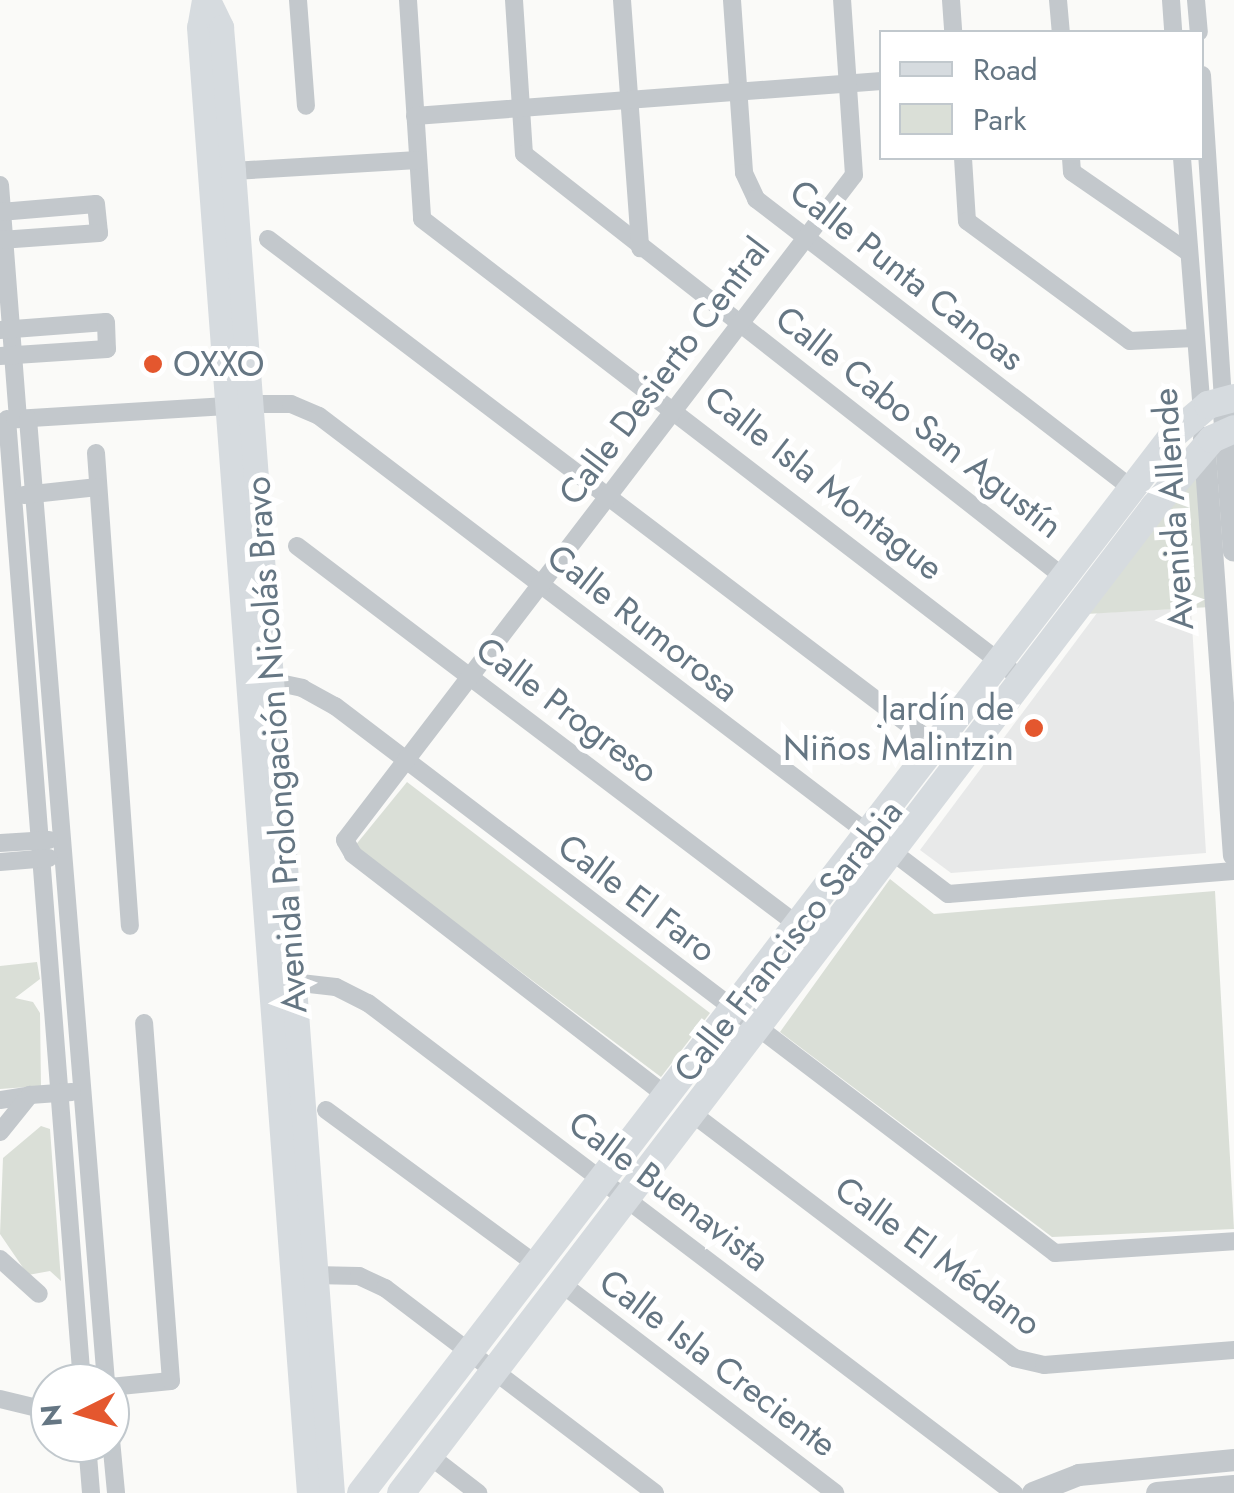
<!DOCTYPE html>
<html>
<head>
<meta charset="utf-8">
<style>
  body { margin:0 }
  #map { position:relative; width:1234px; height:1493px; overflow:hidden; background:#fafaf8; font-family:Jost,sans-serif }
  div>[style] { position:absolute }
  .built>* { inset:0; background:#e8e9e9 }
  .green>* { inset:0; background:#dadfd7 }
  .minor>* { height:18px; margin:-9px; padding:0 9px; transform-origin:9px; border-radius:9px; background:#c3c8cc }
  .tertiary>* { height:22px; margin:-11px; padding:0 11px; transform-origin:11px; border-radius:11px; background:#c3c8cc }
  .secondary>* { height:25px; margin:-12.5px; padding:0 12.5px; transform-origin:12.5px; border-radius:12.5px; background:#d6dbdf }
  .primary>* { height:28px; margin:-14px; padding:0 14px; transform-origin:14px; border-radius:14px; background:#d6dbdf }
  .dots>* { width:28px; height:28px; translate:-50% -50%; box-sizing:border-box; border:5px solid #fff; border-radius:50% }
  span { translate:-50% -50%; white-space:nowrap; text-align:center; line-height:1.15; -webkit-text-stroke:10px #fff; paint-order:stroke }
  .street-label { font-size:35px; color:#657683 }
  .poi-label { font-size:35px; color:#657683 }
  .left { translate:0 -50%; text-align:left }
  .right { translate:-100% -50%; text-align:right }
  .legend { position:absolute; left:879px; top:30px; width:325px; height:130px; box-sizing:border-box; background:#fff; border:2px solid #c1c8cd; margin:0; padding:12px 18px; list-style:none; font-size:30px; color:#657683 }
  .legend li { display:flex; align-items:center; gap:20px; height:50px }
  .legend b { width:50px; border:2px solid #c1c8cd }
  .north { position:absolute; left:30px; top:1363px; width:100px; height:100px; box-sizing:border-box; background:#fff; border:2px solid #c1c8cd; border-radius:50%; rotate:265deg; font-size:28px; font-weight:700; line-height:40px; text-align:center; color:#657683 }
  .north::after { content:''; display:block; margin:auto; width:35px; height:45px; background:#e4572e; clip-path:polygon(50% 0,100% 100%,50% 72%,0 100%) }
</style>
</head>
<body>
<div id="map">
  <div class="built">
    <div style="clip-path:polygon(1191px 608px,1206px 853px,951px 873px,920px 850px,1097px 613px)"></div>
  </div>
  <div class="green">
    <div style="clip-path:polygon(1201px 455px,1211px 607px,1086px 614px)"></div>
    <div style="clip-path:polygon(407px 782px,710px 1013px,661px 1077px,354px 847px)"></div>
    <div style="clip-path:polygon(890px 879px,934px 914px,1215px 891px,1234px 1229px,1052px 1237px,780px 1032px)"></div>
    <div style="clip-path:polygon(37px 962px,40px 979px,15px 998px,33px 1002px,40px 1013px,41px 1086px,0 1089px,0 966px)"></div>
    <div style="clip-path:polygon(41px 1126px,50px 1129px,61px 1281px,50px 1271px,28px 1275px,0 1234px,3px 1158px)"></div>
  </div>
  <div class="minor">
    <div style="left:298px;top:0;width:106px;rotate:85.7deg"></div>
    <div style="left:408px;top:0;width:219px;rotate:86.3deg"></div>
    <div style="left:422px;top:219px;width:757px;rotate:37.49deg"></div>
    <div style="left:514px;top:0;width:154px;rotate:86.3deg"></div>
    <div style="left:524px;top:154px;width:687px;rotate:38.09deg"></div>
    <div style="left:622px;top:0;width:249px;rotate:85.8deg"></div>
    <div style="left:732px;top:0;width:173px;rotate:86deg"></div>
    <div style="left:744px;top:173px;width:29px;rotate:65deg"></div>
    <div style="left:756px;top:199px;width:475px;rotate:37.6deg"></div>
    <div style="left:951px;top:0;width:32px;rotate:86deg"></div>
    <div style="left:1058px;top:0;width:32px;rotate:85deg"></div>
    <div style="left:1171px;top:0;width:32px;rotate:86deg"></div>
    <div style="left:1196px;top:0;width:32px;rotate:85deg"></div>
    <div style="left:1202px;top:75px;width:325px;rotate:86.3deg"></div>
    <div style="left:415px;top:116px;width:468px;rotate:-4.3deg"></div>
    <div style="left:963px;top:158px;width:63px;rotate:86.4deg"></div>
    <div style="left:967px;top:221px;width:202px;rotate:36.4deg"></div>
    <div style="left:1130px;top:341px;width:64px;rotate:-2.7deg"></div>
    <div style="left:1071px;top:158px;width:14px;rotate:86deg"></div>
    <div style="left:1072px;top:172px;width:141px;rotate:34.6deg"></div>
    <div style="left:1182px;top:158px;width:253px;rotate:85.5deg"></div>
    <div style="left:233px;top:171px;width:185px;rotate:-3.4deg"></div>
    <div style="left:0;top:185px;width:235px;rotate:85.6deg"></div>
    <div style="left:0;top:212px;width:96px;rotate:-4.8deg"></div>
    <div style="left:96px;top:204px;width:29px;rotate:84deg"></div>
    <div style="left:99px;top:233px;width:99px;rotate:176deg"></div>
    <div style="left:268px;top:239px;width:839px;rotate:37.16deg"></div>
    <div style="left:0;top:330px;width:106px;rotate:-4.3deg"></div>
    <div style="left:106px;top:322px;width:27px;rotate:88deg"></div>
    <div style="left:107px;top:349px;width:107px;rotate:176.3deg"></div>
    <div style="left:252px;top:404px;width:39px"></div>
    <div style="left:291px;top:404px;width:30px;rotate:23deg"></div>
    <div style="left:319px;top:416px;width:790px;rotate:37.23deg"></div>
    <div style="left:948px;top:894px;width:287px;rotate:-4.6deg"></div>
    <div style="left:7px;top:419px;width:967px;rotate:85.55deg"></div>
    <div style="left:15px;top:419px;width:212px;rotate:-3.5deg"></div>
    <div style="left:28px;top:419px;width:967px;rotate:85.37deg"></div>
    <div style="left:96px;top:453px;width:474px;rotate:85.9deg"></div>
    <div style="left:24px;top:495px;width:74px;rotate:-6.2deg"></div>
    <div style="left:297px;top:546px;width:630px;rotate:37.12deg"></div>
    <div style="left:270px;top:681px;width:33px;rotate:12deg"></div>
    <div style="left:302px;top:688px;width:38px;rotate:29deg"></div>
    <div style="left:335px;top:706px;width:904px;rotate:37.22deg"></div>
    <div style="left:1055px;top:1253px;width:179px;rotate:-3.8deg"></div>
    <div style="left:0;top:843px;width:49px;rotate:-3.5deg"></div>
    <div style="left:0;top:862px;width:49px;rotate:-4.7deg"></div>
    <div style="left:283px;top:981px;width:53px;rotate:6.5deg"></div>
    <div style="left:336px;top:987px;width:36px;rotate:27deg"></div>
    <div style="left:368px;top:1003px;width:811px;rotate:37.18deg"></div>
    <div style="left:668px;top:1097px;width:398px;rotate:-142.4deg"></div>
    <div style="left:353px;top:854px;width:16px;rotate:-120deg"></div>
    <div style="left:345px;top:840px;width:837px;rotate:-52.57deg"></div>
    <div style="left:854px;top:175px;width:175px;rotate:-93.9deg"></div>
    <div style="left:0;top:1100px;width:30px;rotate:-9deg"></div>
    <div style="left:326px;top:1110px;width:263px;rotate:36.3deg"></div>
    <div style="left:693px;top:1114px;width:403px;rotate:37.2deg"></div>
    <div style="left:1014px;top:1358px;width:31px;rotate:13deg"></div>
    <div style="left:1044px;top:1365px;width:191px;rotate:-4.5deg"></div>
    <div style="left:0;top:1132px;width:48px;rotate:-51deg"></div>
    <div style="left:30px;top:1095px;width:42px;rotate:-4.1deg"></div>
    <div style="left:0;top:1259px;width:52px;rotate:41.9deg"></div>
    <div style="left:314px;top:1275px;width:45px;rotate:1.3deg"></div>
    <div style="left:359px;top:1276px;width:29px;rotate:25deg"></div>
    <div style="left:385px;top:1288px;width:339px;rotate:37.2deg"></div>
    <div style="left:562px;top:1284px;width:344px;rotate:37.4deg"></div>
    <div style="left:110px;top:1387px;width:61px;rotate:-5.6deg"></div>
    <div style="left:171px;top:1381px;width:359px;rotate:-94.3deg"></div>
    <div style="left:0;top:1399px;width:51px;rotate:13.5deg"></div>
    <div style="left:110px;top:1429px;width:64px;rotate:84.6deg"></div>
    <div style="left:87px;top:1443px;width:50px;rotate:85.4deg"></div>
    <div style="left:430px;top:1456px;width:61px;rotate:37.6deg"></div>
  </div>
  <div class="tertiary">
    <div style="left:1223px;top:399px;width:152px;rotate:85.9deg"></div>
    <div style="left:1204px;top:438px;width:418px;rotate:85.9deg"></div>
    <div style="left:1033px;top:1493px;width:49px;rotate:-21.4deg"></div>
    <div style="left:1079px;top:1475px;width:156px;rotate:-5.5deg"></div>
    <div style="left:1157px;top:1493px;width:77px;rotate:-5.2deg"></div>
  </div>
  <div class="secondary">
    <div style="left:204px;top:0;width:27px;rotate:100deg"></div>
    <div style="left:199px;top:27px;width:1470px;rotate:85.71deg"></div>
    <div style="left:208px;top:0;width:30px;rotate:64deg"></div>
    <div style="left:221px;top:27px;width:144px;rotate:85.2deg"></div>
    <div style="left:233px;top:171px;width:1326px;rotate:85.72deg"></div>
  </div>
  <div class="primary">
    <div style="left:361px;top:1493px;width:1334px;rotate:-52.49deg"></div>
    <div style="left:1173px;top:435px;width:46px;rotate:-40.6deg"></div>
    <div style="left:1208px;top:405px;width:27px;rotate:-15deg"></div>
    <div style="left:401px;top:1493px;width:1241px;rotate:-52.63deg"></div>
    <div style="left:1154px;top:507px;width:89px;rotate:-49.5deg"></div>
    <div style="left:1212px;top:439px;width:24px;rotate:-24deg"></div>
  </div>
  <div class="dots">
    <div style="left:153px;top:364px;background:#e4572e"></div>
    <div style="left:1034px;top:728px;background:#e4572e"></div>
  </div>
  <div class="street-label">
    <span style="left:907px;top:275px;rotate:38deg">Calle Punta Canoas</span>
    <span style="left:664px;top:371px;rotate:-53deg">Calle Desierto Central</span>
    <span style="left:919px;top:422px;rotate:38deg">Calle Cabo San Agustín</span>
    <span style="left:824px;top:483px;rotate:38deg">Calle Isla Montague</span>
    <span style="left:1173px;top:509px;rotate:-94deg">Avenida Allende</span>
    <span style="left:643px;top:623px;rotate:38deg">Calle Rumorosa</span>
    <span style="left:567px;top:710px;rotate:37deg">Calle Progreso</span>
    <span style="left:276px;top:745px;rotate:-94deg">Avenida Prolongación Nicolás Bravo</span>
    <span style="left:637px;top:898px;rotate:37deg">Calle El Faro</span>
    <span style="left:788px;top:941px;rotate:-52deg">Calle Francisco Sarabia</span>
    <span style="left:669px;top:1191px;rotate:37deg">Calle Buenavista</span>
    <span style="left:938px;top:1256px;rotate:36deg">Calle El Médano</span>
    <span style="left:718px;top:1363px;rotate:37deg">Calle Isla Creciente</span>
  </div>
  <div class="poi-label">
    <span class="left" style="left:173px;top:364px">OXXO</span>
    <span class="right" style="left:1014px;top:728px">Jardín de<br>Niños Malintzin</span>
  </div>
  <ul class="legend">
  <li><b style="height:12px;background:#d6dbdf"></b>Road</li>
  <li><b style="height:28px;background:#dadfd7"></b>Park</li>
  </ul>
  <div class="north">N</div>
</div>
</body>
</html>
